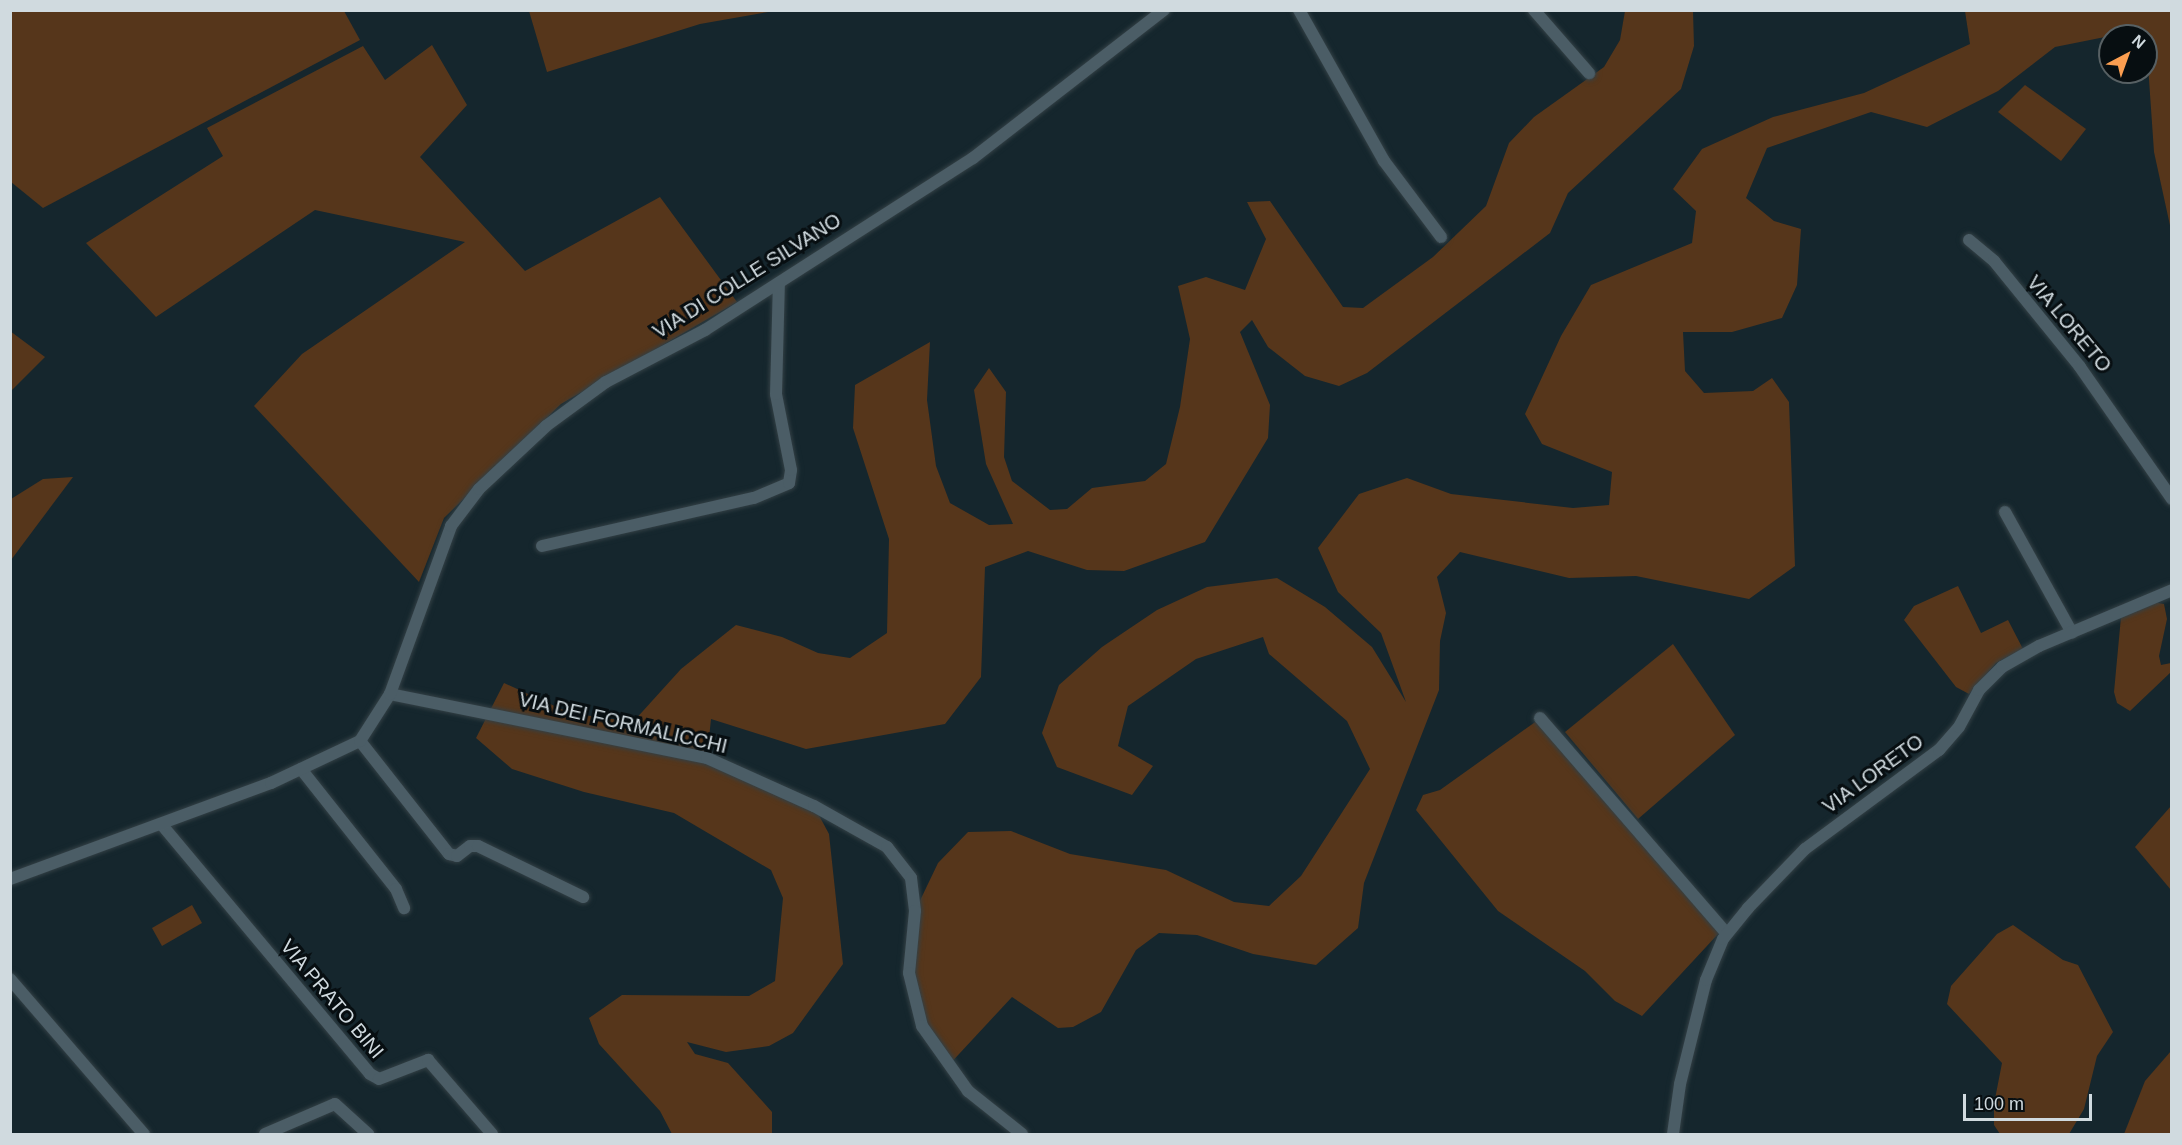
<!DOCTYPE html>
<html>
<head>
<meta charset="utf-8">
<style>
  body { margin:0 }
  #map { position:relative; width:2182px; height:1145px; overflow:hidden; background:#15262d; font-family:Arial,sans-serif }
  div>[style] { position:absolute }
  .green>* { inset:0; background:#56361b }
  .roads { filter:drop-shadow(0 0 2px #334045) drop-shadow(0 0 2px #334045) }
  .minor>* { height:12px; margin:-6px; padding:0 6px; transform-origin:6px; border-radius:6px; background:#4b5d66 }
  span { translate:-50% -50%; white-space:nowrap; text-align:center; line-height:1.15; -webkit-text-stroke:6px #070e11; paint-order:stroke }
  .street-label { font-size:20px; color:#d0dadf }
  .frame { position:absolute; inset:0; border:12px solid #d0dadf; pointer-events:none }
  .north { position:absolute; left:2098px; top:24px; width:60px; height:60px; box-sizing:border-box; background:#070e11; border:2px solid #576063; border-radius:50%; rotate:41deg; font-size:16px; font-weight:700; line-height:24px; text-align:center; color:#d0dadf }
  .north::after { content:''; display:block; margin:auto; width:21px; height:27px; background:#fb9e50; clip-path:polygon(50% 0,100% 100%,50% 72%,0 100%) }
  .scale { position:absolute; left:1963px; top:1094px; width:129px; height:27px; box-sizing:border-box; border:3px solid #d0dadf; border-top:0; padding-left:8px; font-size:18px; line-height:21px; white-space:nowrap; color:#d0dadf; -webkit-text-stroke:4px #070e11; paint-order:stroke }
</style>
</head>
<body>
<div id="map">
  <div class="green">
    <div style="clip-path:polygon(10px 11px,344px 11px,360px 40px,43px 208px,11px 182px)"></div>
    <div style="clip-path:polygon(529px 11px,529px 10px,774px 11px,700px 24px,547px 72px)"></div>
    <div style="clip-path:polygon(1625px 11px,1693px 11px,1694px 46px,1681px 89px,1568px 193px,1550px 233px,1367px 373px,1339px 386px,1305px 376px,1268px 347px,1252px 320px,1240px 332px,1270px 405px,1268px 438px,1205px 542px,1124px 571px,1087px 570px,1028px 551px,985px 567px,981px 677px,945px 724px,806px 749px,711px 719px,707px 758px,814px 806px,829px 834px,843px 964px,793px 1033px,769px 1046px,726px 1052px,687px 1042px,695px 1054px,728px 1063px,772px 1112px,772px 1134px,672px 1134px,660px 1111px,599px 1044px,589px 1018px,622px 995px,749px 996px,775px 981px,783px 898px,771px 870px,674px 813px,584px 792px,512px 769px,476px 738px,504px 683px,570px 713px,633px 722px,681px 669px,736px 625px,782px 637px,818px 653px,850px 658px,887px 633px,889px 539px,853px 428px,855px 385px,930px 342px,927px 400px,936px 466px,950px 503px,989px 525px,1013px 524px,986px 464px,974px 390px,989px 368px,1006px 392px,1004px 457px,1012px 481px,1050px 510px,1067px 509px,1092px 488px,1145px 481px,1166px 464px,1180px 407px,1190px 339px,1178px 286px,1206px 277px,1245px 290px,1266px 239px,1247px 202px,1270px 201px,1343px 307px,1363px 308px,1433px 257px,1486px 206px,1509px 143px,1534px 117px,1604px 67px,1620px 40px)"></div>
    <div style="clip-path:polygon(1965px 11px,2171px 11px,2171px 230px,2154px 152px,2146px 36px,2110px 36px,2055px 47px,1998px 91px,1927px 127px,1871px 112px,1767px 148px,1746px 198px,1774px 221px,1801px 229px,1797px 285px,1782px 318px,1732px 332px,1683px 332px,1685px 371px,1704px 393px,1753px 391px,1772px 378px,1789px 402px,1795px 566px,1749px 599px,1636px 576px,1569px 578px,1460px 552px,1437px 577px,1446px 613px,1440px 641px,1439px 690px,1364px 883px,1358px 928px,1316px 965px,1253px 954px,1197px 935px,1159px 933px,1136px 950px,1101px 1012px,1073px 1027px,1058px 1028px,1012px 997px,947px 1067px,913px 1001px,915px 911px,938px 863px,968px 832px,1011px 831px,1070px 854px,1166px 870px,1234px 902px,1269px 906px,1301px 876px,1370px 769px,1347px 721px,1269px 654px,1263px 637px,1196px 659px,1128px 706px,1118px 746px,1153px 766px,1132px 795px,1057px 767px,1042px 733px,1059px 685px,1102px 647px,1157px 610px,1207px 587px,1277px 578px,1325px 607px,1372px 647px,1406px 702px,1381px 633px,1338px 592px,1318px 548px,1359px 494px,1407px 478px,1451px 494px,1573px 508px,1609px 505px,1612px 472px,1542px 444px,1525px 414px,1561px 336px,1591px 285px,1692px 243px,1696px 211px,1673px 189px,1702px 149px,1773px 117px,1864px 93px,1970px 44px)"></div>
    <div style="clip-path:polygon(432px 45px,467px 105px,420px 157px,525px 271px,660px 197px,737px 302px,561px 404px,444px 518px,419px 582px,254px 406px,302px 354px,465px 242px,315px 210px,156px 317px,86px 243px,223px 156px,207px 128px,363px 46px,385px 80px)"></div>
    <div style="clip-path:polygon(2025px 85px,2086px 129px,2061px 161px,1998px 112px)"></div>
    <div style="clip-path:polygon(10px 331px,45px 357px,11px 391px,10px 391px)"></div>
    <div style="clip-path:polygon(73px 477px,11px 560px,11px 499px,43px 479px)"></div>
    <div style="clip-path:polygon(1958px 586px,1981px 633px,2008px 620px,2023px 649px,1996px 663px,1969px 694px,1956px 687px,1904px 620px,1914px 606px)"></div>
    <div style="clip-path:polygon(2153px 602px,2164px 604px,2167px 619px,2159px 656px,2161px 665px,2171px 663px,2171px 672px,2130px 711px,2117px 703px,2114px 692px,2121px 617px)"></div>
    <div style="clip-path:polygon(1673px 644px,1735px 735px,1638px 819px,1565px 732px)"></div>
    <div style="clip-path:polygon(1538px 720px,1719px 933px,1642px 1016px,1615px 1001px,1585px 971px,1498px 911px,1416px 810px,1423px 795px,1440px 790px)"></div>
    <div style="clip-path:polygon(2171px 806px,2171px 890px,2135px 847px)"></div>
    <div style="clip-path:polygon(192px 905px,202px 923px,162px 946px,152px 928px)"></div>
    <div style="clip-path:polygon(2013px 925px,2063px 960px,2078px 965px,2113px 1032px,2097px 1056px,2084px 1109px,2069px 1134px,2000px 1134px,1994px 1125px,1994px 1104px,2002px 1063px,1947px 1004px,1951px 986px,1997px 934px)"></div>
    <div style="clip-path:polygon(2171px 1051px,2171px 1134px,2124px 1134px,2145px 1081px)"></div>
  </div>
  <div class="roads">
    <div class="minor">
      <div style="left:1299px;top:10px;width:173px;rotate:60.6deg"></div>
      <div style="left:1384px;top:161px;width:95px;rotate:53.1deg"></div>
      <div style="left:1534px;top:10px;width:84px;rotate:48.9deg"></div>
      <div style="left:1969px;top:240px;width:33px;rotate:40deg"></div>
      <div style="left:1994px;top:261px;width:136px;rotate:50.9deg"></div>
      <div style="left:2080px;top:367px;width:161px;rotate:55.1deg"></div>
      <div style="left:2005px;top:512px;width:138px;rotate:61deg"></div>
      <div style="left:542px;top:546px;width:217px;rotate:-12.8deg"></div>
      <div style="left:754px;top:498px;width:38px;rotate:-23deg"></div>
      <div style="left:789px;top:483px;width:13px;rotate:-81deg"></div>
      <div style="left:791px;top:470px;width:77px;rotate:-101.2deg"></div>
      <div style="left:776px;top:394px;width:111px;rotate:-88.5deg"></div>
      <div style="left:390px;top:694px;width:323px;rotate:11.4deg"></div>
      <div style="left:707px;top:758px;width:117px;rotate:24.2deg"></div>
      <div style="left:814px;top:806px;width:84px;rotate:29.3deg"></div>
      <div style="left:887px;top:847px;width:39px;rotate:52deg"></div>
      <div style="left:911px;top:878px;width:33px;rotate:83deg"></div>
      <div style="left:915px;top:911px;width:62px;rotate:95.5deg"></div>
      <div style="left:909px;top:973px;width:55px;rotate:76.2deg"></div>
      <div style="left:922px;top:1026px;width:80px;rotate:54.7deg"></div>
      <div style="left:968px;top:1091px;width:69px;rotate:38.5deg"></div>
      <div style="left:1540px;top:718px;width:284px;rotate:49.1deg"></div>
      <div style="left:360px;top:741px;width:144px;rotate:51.8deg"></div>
      <div style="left:449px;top:854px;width:8px;rotate:14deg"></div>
      <div style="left:457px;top:856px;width:16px;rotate:-38deg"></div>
      <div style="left:470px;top:846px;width:8px"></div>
      <div style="left:478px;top:846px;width:117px;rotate:25.9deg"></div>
      <div style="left:301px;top:769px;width:153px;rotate:51.6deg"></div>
      <div style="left:396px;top:889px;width:21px;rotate:67deg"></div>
      <div style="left:162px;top:825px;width:324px;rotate:50.1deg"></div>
      <div style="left:370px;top:1074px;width:10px;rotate:29deg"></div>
      <div style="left:379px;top:1079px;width:53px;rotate:-21.2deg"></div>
      <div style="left:428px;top:1060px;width:98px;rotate:49.1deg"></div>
      <div style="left:10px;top:879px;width:278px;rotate:-20.2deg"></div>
      <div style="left:271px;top:783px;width:98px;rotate:-25.3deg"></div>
      <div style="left:360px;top:741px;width:56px;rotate:-57.4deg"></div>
      <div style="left:390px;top:694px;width:179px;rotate:-70deg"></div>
      <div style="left:451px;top:526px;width:46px;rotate:-52.9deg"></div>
      <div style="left:479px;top:489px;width:92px;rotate:-43.2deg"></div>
      <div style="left:546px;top:426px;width:74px;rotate:-36.3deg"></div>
      <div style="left:606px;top:382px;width:112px;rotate:-27.7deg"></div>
      <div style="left:705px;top:330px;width:318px;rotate:-32.7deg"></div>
      <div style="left:973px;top:158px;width:242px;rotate:-37.8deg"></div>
      <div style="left:10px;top:979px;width:205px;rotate:49.2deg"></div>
      <div style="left:265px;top:1134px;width:76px;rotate:-23.2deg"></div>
      <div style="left:335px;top:1104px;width:45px;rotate:42.3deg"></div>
      <div style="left:1673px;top:1134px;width:50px;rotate:-82deg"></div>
      <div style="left:1680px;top:1084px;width:107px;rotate:-76deg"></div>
      <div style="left:1706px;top:980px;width:44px;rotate:-67.5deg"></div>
      <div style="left:1723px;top:939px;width:40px;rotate:-51deg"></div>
      <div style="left:1748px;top:908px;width:82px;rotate:-46deg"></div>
      <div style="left:1805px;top:849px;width:167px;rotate:-36.5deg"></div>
      <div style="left:1939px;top:750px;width:30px;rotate:-49deg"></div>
      <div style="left:1959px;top:727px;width:42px;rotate:-61.6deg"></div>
      <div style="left:1979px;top:690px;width:33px;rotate:-45deg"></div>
      <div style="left:2002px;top:667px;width:43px;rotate:-29.6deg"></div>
      <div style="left:2039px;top:646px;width:144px;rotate:-22.8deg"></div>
    </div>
  </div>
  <div class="street-label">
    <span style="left:747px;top:276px;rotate:-32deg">VIA DI COLLE SILVANO</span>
    <span style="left:2069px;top:324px;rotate:50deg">VIA LORETO</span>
    <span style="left:623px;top:723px;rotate:13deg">VIA DEI FORMALICCHI</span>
    <span style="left:1873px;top:774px;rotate:-36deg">VIA LORETO</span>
    <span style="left:332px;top:999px;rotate:50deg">VIA PRATO BINI</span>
  </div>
  <div class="frame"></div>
  <div class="north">N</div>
  <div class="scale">100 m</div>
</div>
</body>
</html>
